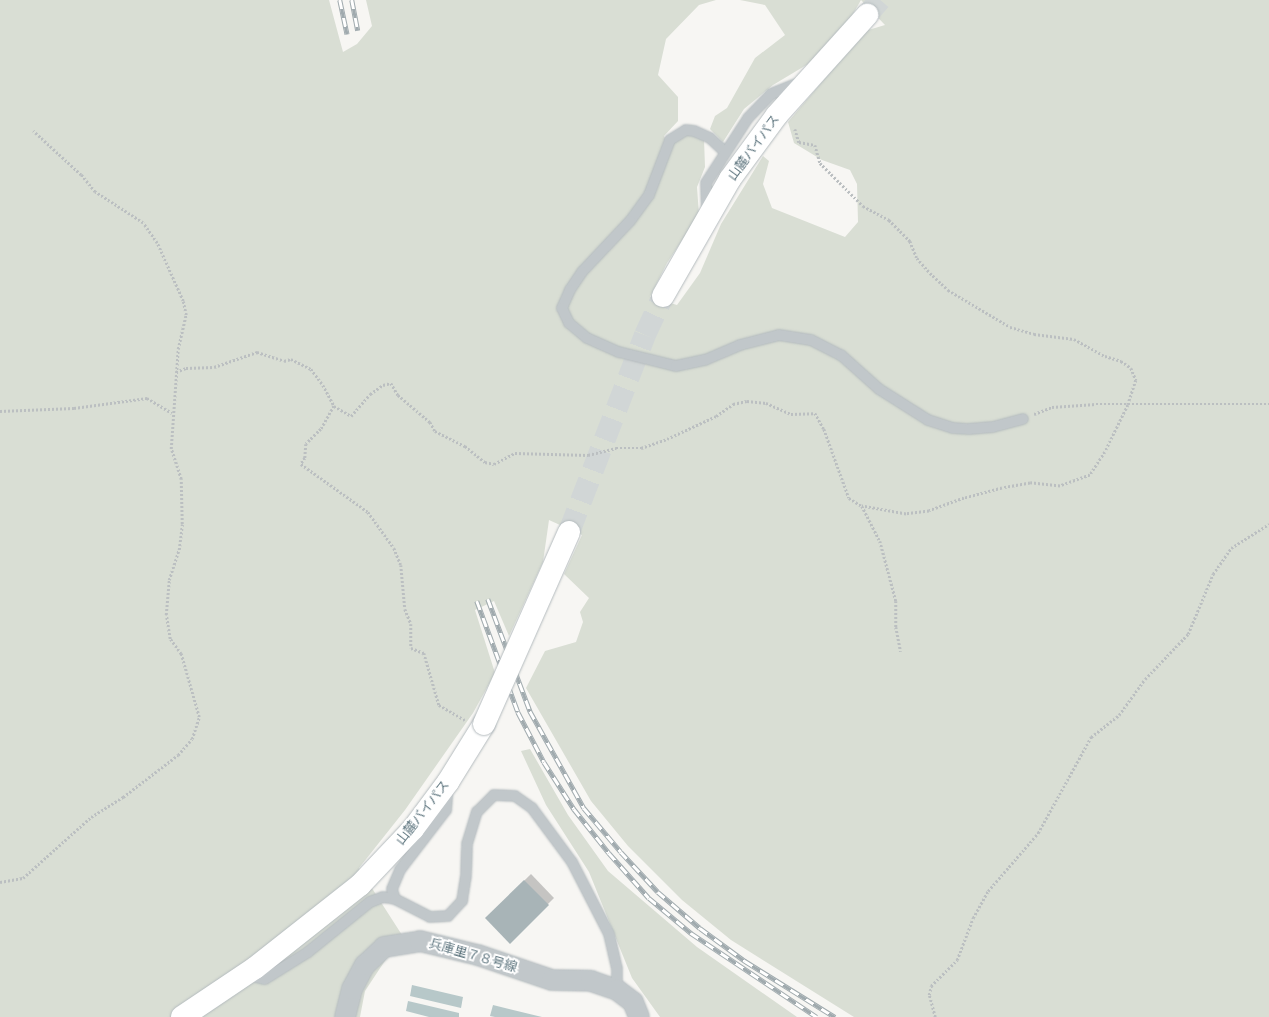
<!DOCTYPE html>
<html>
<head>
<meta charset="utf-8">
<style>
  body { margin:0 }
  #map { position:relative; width:1269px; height:1017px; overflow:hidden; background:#f7f6f3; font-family:Karla,"Noto Sans JP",sans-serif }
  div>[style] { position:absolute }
  .green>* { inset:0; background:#d9ded4 }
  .water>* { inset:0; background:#b7c8c9 }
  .shadow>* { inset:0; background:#0003 }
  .building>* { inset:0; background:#a8b4b7 }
  .secondary-tunnel>* { height:22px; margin-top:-11px; transform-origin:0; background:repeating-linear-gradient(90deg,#d1d6d6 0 22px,transparent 0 33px) }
  .path>* { height:2.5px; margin-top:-1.25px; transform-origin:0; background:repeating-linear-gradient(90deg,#bbbfc1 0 2px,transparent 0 4px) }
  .roads { filter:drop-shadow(0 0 1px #b4bbbe) drop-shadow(0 0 1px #b4bbbe) }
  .lane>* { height:10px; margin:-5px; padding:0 5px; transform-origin:5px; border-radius:5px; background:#c1c7ca }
  .street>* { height:20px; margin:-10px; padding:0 10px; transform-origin:10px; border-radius:10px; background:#c1c7ca }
  .secondary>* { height:22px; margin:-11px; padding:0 11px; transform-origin:11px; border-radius:11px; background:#fff }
  .rail>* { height:4.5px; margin-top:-2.25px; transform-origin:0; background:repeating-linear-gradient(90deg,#fff 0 9px,#a0aaae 0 18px); box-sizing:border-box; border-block:1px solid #a0aaae }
  .bridges { filter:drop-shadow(0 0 1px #b4bbbe) drop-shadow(0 0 1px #b4bbbe) }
  .secondary-bridge>* { height:22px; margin:-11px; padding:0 11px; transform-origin:11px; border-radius:11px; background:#fff }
  span { translate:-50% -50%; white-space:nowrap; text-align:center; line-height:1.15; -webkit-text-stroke:4px #fff; paint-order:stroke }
  .street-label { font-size:13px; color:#607780 }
</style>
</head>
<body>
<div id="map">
  <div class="green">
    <div style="clip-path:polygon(0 0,329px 0,343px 52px,357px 44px,372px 26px,366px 0,716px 0,699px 5px,666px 39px,658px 75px,678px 97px,678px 121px,664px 136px,668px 145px,683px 132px,704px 139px,705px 167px,697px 187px,699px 215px,667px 263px,650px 297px,677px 305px,700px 273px,721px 224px,763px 156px,769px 161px,763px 184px,772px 208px,845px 237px,858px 222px,857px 184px,850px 170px,822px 160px,794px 143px,788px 122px,865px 31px,885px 25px,861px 0,849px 21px,808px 64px,773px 85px,744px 109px,723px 142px,710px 129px,715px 116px,727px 108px,755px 58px,785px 35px,765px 5px,740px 0,1269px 0,1269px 1017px,854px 1017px,731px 940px,682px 900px,628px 846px,591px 801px,526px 688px,545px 651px,576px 642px,583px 622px,580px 612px,589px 598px,564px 574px,582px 535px,549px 520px,543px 562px,509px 636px,494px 601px,475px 610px,495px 673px,473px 713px,405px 810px,359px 868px,402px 935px,365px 991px,360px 1017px,0 1017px)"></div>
    <div style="clip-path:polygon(530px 749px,568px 815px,608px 871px,697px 947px,797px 1017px,660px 1017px,632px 978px,589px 872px,546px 805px,521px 751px)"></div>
  </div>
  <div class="water">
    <div style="clip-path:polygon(412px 985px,463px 997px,461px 1008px,410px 996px)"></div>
    <div style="clip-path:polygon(408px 1001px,459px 1013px,459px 1017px,429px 1017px,406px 1011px)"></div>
    <div style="clip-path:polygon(493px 1005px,542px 1017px,495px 1017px,490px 1016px)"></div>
  </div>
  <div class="shadow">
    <div style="clip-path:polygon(531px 874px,554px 898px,510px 942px,486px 918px)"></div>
  </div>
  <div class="building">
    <div style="clip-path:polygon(524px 880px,549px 905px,510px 944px,485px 918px)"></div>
  </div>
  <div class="secondary-tunnel">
    <div style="left:867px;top:15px;width:20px;rotate:-49deg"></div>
    <div style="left:569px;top:532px;width:211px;rotate:-68.9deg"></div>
    <div style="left:645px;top:335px;width:43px;rotate:-65.2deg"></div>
  </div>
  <div class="path">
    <div style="left:795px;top:129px;width:14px;rotate:73deg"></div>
    <div style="left:799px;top:142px;width:16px;rotate:11deg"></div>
    <div style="left:815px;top:145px;width:19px;rotate:74deg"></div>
    <div style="left:820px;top:163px;width:61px;rotate:45deg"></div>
    <div style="left:863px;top:206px;width:30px;rotate:28deg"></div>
    <div style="left:889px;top:220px;width:30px;rotate:45deg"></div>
    <div style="left:910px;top:241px;width:18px;rotate:68deg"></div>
    <div style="left:917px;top:258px;width:20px;rotate:49deg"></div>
    <div style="left:930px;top:273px;width:25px;rotate:43deg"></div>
    <div style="left:948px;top:290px;width:72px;rotate:30.8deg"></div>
    <div style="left:1010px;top:327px;width:25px;rotate:16deg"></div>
    <div style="left:1034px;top:334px;width:40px;rotate:7.1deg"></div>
    <div style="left:1074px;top:339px;width:35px;rotate:29deg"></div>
    <div style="left:1105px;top:356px;width:17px;rotate:17deg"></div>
    <div style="left:1121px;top:361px;width:12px;rotate:35deg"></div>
    <div style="left:1131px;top:368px;width:13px;rotate:67deg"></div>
    <div style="left:1136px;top:380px;width:26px;rotate:108deg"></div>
    <div style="left:1128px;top:405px;width:52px;rotate:116.1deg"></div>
    <div style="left:1105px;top:452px;width:27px;rotate:123deg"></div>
    <div style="left:1090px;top:475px;width:32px;rotate:160deg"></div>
    <div style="left:1060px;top:486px;width:30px;rotate:-174deg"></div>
    <div style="left:1030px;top:483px;width:28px;rotate:170deg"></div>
    <div style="left:1002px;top:488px;width:39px;rotate:165deg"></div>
    <div style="left:964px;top:498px;width:37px;rotate:160deg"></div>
    <div style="left:929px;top:511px;width:23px;rotate:173deg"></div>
    <div style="left:906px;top:514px;width:45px;rotate:-169.7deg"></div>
    <div style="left:176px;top:372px;width:11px;rotate:-22deg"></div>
    <div style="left:186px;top:368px;width:28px;rotate:-2deg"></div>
    <div style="left:214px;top:367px;width:46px;rotate:-19.2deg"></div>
    <div style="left:257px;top:352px;width:28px;rotate:18deg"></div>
    <div style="left:284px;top:361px;width:7px;rotate:-16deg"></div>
    <div style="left:291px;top:359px;width:22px;rotate:27deg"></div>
    <div style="left:311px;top:369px;width:20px;rotate:53deg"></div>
    <div style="left:323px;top:385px;width:24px;rotate:62deg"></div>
    <div style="left:334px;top:406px;width:20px;rotate:30deg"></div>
    <div style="left:351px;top:416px;width:29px;rotate:-49deg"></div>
    <div style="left:370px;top:394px;width:16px;rotate:-35deg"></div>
    <div style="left:383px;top:385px;width:8px;rotate:-14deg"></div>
    <div style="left:391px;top:383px;width:14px;rotate:60deg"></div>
    <div style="left:398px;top:395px;width:42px;rotate:40.2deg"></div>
    <div style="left:430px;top:422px;width:10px;rotate:61deg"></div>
    <div style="left:435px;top:431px;width:34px;rotate:27deg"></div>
    <div style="left:465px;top:446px;width:26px;rotate:39deg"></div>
    <div style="left:485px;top:462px;width:9px;rotate:13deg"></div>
    <div style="left:494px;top:464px;width:24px;rotate:-28deg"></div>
    <div style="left:515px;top:453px;width:73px;rotate:1.6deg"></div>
    <div style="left:588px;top:455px;width:29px;rotate:-14deg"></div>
    <div style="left:616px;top:448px;width:25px"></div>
    <div style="left:641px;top:448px;width:28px;rotate:-19deg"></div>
    <div style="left:667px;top:439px;width:54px;rotate:-25.1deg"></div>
    <div style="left:716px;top:416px;width:21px;rotate:-35deg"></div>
    <div style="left:733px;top:404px;width:14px;rotate:-12deg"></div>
    <div style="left:747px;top:401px;width:19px;rotate:6deg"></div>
    <div style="left:766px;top:403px;width:27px;rotate:24deg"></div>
    <div style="left:791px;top:414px;width:24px;rotate:-2deg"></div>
    <div style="left:815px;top:413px;width:18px;rotate:61deg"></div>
    <div style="left:824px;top:429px;width:73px;rotate:70.1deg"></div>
    <div style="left:849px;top:498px;width:15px;rotate:32deg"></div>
    <div style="left:862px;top:506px;width:39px;rotate:63deg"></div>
    <div style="left:880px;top:541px;width:62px;rotate:75.1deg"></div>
    <div style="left:896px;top:601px;width:26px;rotate:90deg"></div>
    <div style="left:896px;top:627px;width:25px;rotate:79deg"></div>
    <div style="left:334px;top:406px;width:26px;rotate:119deg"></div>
    <div style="left:321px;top:429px;width:21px;rotate:135deg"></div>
    <div style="left:306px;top:444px;width:14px;rotate:94deg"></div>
    <div style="left:305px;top:458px;width:7px;rotate:124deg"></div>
    <div style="left:301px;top:464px;width:82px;rotate:35.6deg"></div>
    <div style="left:368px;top:512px;width:44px;rotate:54.2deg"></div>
    <div style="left:394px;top:548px;width:18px;rotate:68deg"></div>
    <div style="left:401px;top:565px;width:44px;rotate:84.8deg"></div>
    <div style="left:405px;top:609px;width:16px;rotate:68deg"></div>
    <div style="left:411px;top:624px;width:24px;rotate:90deg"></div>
    <div style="left:411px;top:648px;width:14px;rotate:21deg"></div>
    <div style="left:424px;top:653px;width:54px;rotate:73.9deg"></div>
    <div style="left:439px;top:705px;width:30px;rotate:30deg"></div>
    <div style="left:0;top:411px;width:74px;rotate:-2.3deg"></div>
    <div style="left:74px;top:408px;width:74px;rotate:-7.8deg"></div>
    <div style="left:147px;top:398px;width:29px;rotate:31deg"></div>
    <div style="left:1034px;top:414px;width:19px;rotate:-21deg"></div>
    <div style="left:1052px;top:407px;width:44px;rotate:-3.9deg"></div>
    <div style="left:1096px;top:404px;width:173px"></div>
    <div style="left:0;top:882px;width:23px;rotate:-10deg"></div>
    <div style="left:23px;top:878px;width:91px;rotate:-41.9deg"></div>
    <div style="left:91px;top:817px;width:38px;rotate:-32deg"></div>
    <div style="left:123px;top:797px;width:69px;rotate:-37.4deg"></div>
    <div style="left:178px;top:755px;width:21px;rotate:-49deg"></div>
    <div style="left:192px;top:739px;width:23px;rotate:-72deg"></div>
    <div style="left:199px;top:717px;width:66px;rotate:-105.9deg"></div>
    <div style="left:181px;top:654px;width:19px;rotate:-126deg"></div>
    <div style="left:170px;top:639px;width:24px;rotate:-99deg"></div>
    <div style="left:166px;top:615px;width:35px;rotate:-85deg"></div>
    <div style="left:169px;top:580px;width:32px;rotate:-72deg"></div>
    <div style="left:179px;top:550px;width:26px;rotate:-83deg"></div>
    <div style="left:182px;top:524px;width:45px;rotate:-91.3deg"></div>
    <div style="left:181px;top:479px;width:32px;rotate:-108deg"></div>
    <div style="left:171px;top:449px;width:100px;rotate:-86deg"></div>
    <div style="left:178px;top:349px;width:35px;rotate:-77deg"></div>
    <div style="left:186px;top:315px;width:14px;rotate:-102deg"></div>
    <div style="left:183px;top:301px;width:64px;rotate:-114.1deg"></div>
    <div style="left:157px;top:243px;width:24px;rotate:-125deg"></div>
    <div style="left:143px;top:223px;width:57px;rotate:-147.1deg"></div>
    <div style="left:95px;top:192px;width:22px;rotate:-129deg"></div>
    <div style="left:81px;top:175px;width:65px;rotate:-137.5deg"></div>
    <div style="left:935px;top:1017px;width:23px;rotate:-105deg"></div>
    <div style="left:929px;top:995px;width:9px;rotate:-77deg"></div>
    <div style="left:931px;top:986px;width:37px;rotate:-45deg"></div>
    <div style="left:957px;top:960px;width:45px;rotate:-69.1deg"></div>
    <div style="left:973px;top:918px;width:31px;rotate:-61deg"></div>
    <div style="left:988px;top:891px;width:77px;rotate:-49.2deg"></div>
    <div style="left:1038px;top:833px;width:110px;rotate:-61.1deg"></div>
    <div style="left:1091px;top:737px;width:36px;rotate:-38deg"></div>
    <div style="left:1119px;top:715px;width:44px;rotate:-54.2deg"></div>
    <div style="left:1145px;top:679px;width:62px;rotate:-46.3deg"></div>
    <div style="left:1188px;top:634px;width:65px;rotate:-67.4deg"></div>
    <div style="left:1213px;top:574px;width:32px;rotate:-55deg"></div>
    <div style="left:1231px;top:548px;width:45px;rotate:-32.3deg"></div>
  </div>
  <div class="roads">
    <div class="lane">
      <div style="left:724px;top:151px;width:19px;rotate:-137deg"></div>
      <div style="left:710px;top:138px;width:17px;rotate:-156deg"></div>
      <div style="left:694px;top:131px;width:8px;rotate:-173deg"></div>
      <div style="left:686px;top:130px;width:19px;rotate:148deg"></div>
      <div style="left:670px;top:140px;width:59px;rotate:110.9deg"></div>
      <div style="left:649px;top:195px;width:32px;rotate:126deg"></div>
      <div style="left:630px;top:221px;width:70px;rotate:133.3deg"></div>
      <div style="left:582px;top:272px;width:22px;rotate:124deg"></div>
      <div style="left:570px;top:290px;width:20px;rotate:114deg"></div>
      <div style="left:562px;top:308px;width:17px;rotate:65deg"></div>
      <div style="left:569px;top:323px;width:23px;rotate:40deg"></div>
      <div style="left:587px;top:338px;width:35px;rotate:24deg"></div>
      <div style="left:619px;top:352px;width:59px;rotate:13.8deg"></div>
      <div style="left:676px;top:366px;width:30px;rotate:-12deg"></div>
      <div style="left:705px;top:360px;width:38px;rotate:-23deg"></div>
      <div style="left:740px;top:345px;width:40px;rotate:-14.4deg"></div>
      <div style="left:779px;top:335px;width:32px;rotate:9deg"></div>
      <div style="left:811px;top:340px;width:34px;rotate:27deg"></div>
      <div style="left:841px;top:355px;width:51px;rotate:41.8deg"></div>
      <div style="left:879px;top:389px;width:58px;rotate:32.3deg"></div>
      <div style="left:928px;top:420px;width:26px;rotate:18deg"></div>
      <div style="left:953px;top:428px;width:16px;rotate:4deg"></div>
      <div style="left:969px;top:429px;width:24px;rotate:-5deg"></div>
      <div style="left:993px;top:427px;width:31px;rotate:-15deg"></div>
      <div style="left:707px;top:211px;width:28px;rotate:-92deg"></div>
      <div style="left:706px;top:183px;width:77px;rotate:-57.1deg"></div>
      <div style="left:748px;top:118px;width:33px;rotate:-46deg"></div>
      <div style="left:771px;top:94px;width:29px;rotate:-22deg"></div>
      <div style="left:395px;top:899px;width:10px;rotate:-107deg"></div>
      <div style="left:392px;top:889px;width:21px;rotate:-67deg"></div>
      <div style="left:400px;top:870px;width:76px;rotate:-52.5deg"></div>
      <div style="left:446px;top:810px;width:21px;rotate:-85deg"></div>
      <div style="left:247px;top:975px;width:18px;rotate:13deg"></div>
      <div style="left:265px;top:979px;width:51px;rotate:-32.1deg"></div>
      <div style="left:308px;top:952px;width:80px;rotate:-38.9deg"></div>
      <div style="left:370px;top:902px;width:14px;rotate:-21deg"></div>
      <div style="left:383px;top:897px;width:12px;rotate:9deg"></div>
      <div style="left:395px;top:899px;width:39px;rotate:27deg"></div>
      <div style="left:430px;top:917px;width:18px;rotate:-3deg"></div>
      <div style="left:448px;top:916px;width:21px;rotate:-47deg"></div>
      <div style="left:462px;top:901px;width:26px;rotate:-81deg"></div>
      <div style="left:466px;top:875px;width:31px;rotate:-88deg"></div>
      <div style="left:467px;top:844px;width:34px;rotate:-73deg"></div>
      <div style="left:477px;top:812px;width:24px;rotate:-45deg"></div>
      <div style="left:494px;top:795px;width:21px;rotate:3deg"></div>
      <div style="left:515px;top:796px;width:21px;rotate:35deg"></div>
      <div style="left:532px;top:808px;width:67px;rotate:53.5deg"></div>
      <div style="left:572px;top:862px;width:81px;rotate:62.8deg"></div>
      <div style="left:609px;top:934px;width:36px;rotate:77deg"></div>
      <div style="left:617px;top:969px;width:21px;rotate:90deg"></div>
    </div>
    <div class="street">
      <div style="left:345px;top:1017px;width:29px;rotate:-76deg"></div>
      <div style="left:352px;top:989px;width:27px;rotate:-62deg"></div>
      <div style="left:365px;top:965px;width:26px;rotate:-43deg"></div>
      <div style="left:384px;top:947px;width:36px;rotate:-9deg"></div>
      <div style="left:420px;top:941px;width:60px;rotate:13.6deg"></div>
      <div style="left:478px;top:955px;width:78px;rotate:18.7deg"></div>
      <div style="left:552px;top:980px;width:39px;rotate:1deg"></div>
      <div style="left:591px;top:981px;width:28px;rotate:19deg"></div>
      <div style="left:617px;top:990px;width:20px;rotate:37deg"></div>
      <div style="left:633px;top:1002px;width:16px;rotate:68deg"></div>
    </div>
    <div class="secondary">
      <div style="left:663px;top:296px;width:135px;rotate:-60.2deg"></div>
      <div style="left:730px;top:179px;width:79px;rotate:-53.7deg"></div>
      <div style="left:777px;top:115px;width:135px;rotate:-48deg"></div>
      <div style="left:182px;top:1017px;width:88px;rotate:-33.9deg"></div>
      <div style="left:255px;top:968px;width:134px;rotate:-38.3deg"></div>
      <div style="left:360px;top:885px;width:77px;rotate:-46.6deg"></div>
      <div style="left:413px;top:829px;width:59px;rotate:-53.3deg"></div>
      <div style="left:448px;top:782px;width:68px;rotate:-58.2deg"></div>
    </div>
  </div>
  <div class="rail">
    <div style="left:340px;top:0;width:35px;rotate:78deg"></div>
    <div style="left:352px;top:0;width:31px;rotate:79deg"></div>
    <div style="left:488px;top:599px;width:120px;rotate:69.4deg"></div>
    <div style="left:530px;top:711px;width:111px;rotate:60.9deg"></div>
    <div style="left:584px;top:808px;width:57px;rotate:49.9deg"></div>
    <div style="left:621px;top:852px;width:54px;rotate:47.2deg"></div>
    <div style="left:658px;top:892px;width:55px;rotate:40.6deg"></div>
    <div style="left:700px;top:928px;width:56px;rotate:36.3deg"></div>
    <div style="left:745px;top:961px;width:106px;rotate:31.9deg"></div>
    <div style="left:477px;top:601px;width:118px;rotate:69.7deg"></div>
    <div style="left:518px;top:712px;width:56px;rotate:62.5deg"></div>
    <div style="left:544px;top:762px;width:56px;rotate:57.4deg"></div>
    <div style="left:574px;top:809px;width:56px;rotate:51.5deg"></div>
    <div style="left:609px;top:853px;width:60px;rotate:48.4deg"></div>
    <div style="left:649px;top:898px;width:55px;rotate:39.8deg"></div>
    <div style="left:691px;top:933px;width:151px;rotate:33.7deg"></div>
  </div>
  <div class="bridges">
    <div class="secondary-bridge">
      <div style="left:484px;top:724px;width:210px;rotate:-66.1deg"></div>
    </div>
  </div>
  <div class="street-label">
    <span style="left:754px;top:148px;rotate:-54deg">山麓バイパス</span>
    <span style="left:423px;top:813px;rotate:-52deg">山麓バイパス</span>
    <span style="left:473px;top:956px;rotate:16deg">兵庫里７８号線</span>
  </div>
</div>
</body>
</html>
